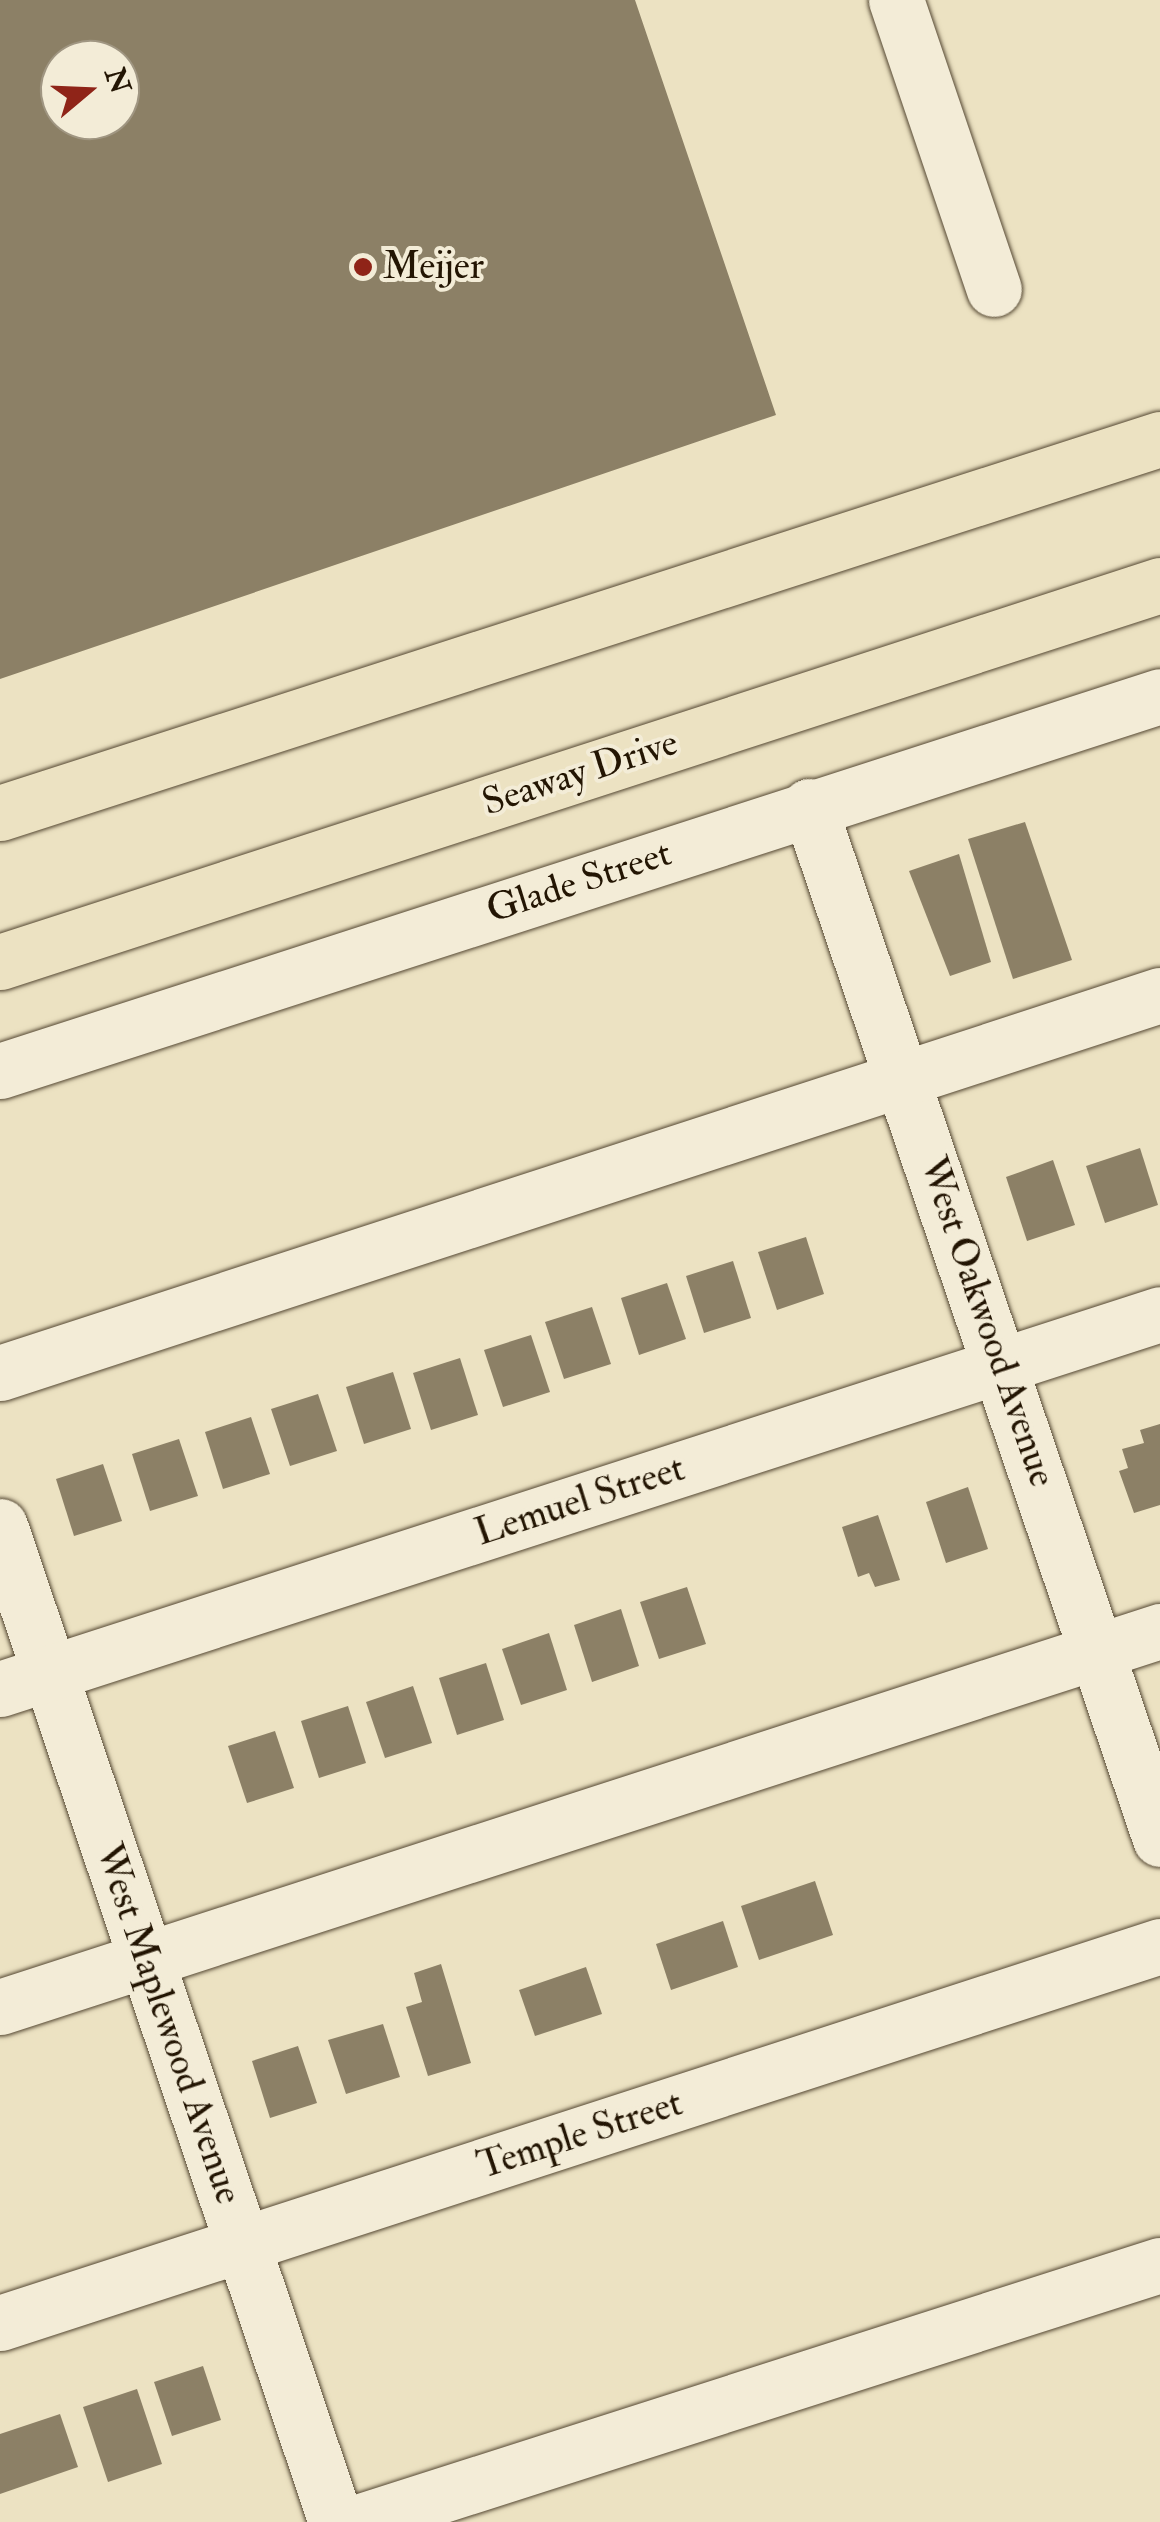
<!DOCTYPE html>
<html>
<head>
<meta charset="utf-8">
<style>
  body { margin:0 }
  #map { position:relative; width:1160px; height:2522px; overflow:hidden; background:#ece2c2; font-family:"IM FELL Double Pica",serif }
  div>[style] { position:absolute }
  .building>* { inset:0; background:#8c8066 }
  .roads { filter:drop-shadow(0 0 2px #554833) drop-shadow(0 0 2px #554833) }
  .minor>* { height:55px; margin:-27.5px; padding:0 27.5px; transform-origin:27.5px; border-radius:27.5px; background:#f3ecd7 }
  .highway>* { height:55px; margin:-27.5px; padding:0 27.5px; transform-origin:27.5px; border-radius:27.5px; background:#ece2c2 }
  .dots>* { width:28px; height:28px; translate:-50% -50%; box-sizing:border-box; border:5px solid #f3ecd7; border-radius:50% }
  span { translate:-50% -50%; white-space:nowrap; text-align:center; line-height:1.15; -webkit-text-stroke:8px #f3ecd7; paint-order:stroke }
  .poi-label { font-size:38px; color:#231503 }
  .left { translate:0 -50%; text-align:left }
  .street-label { font-size:38px; color:#231503 }
  .north { position:absolute; left:40px; top:40px; width:100px; height:100px; box-sizing:border-box; background:#f3ecd7; border:2px solid #a09682; border-radius:50%; rotate:71deg; font-size:28px; font-weight:700; line-height:40px; text-align:center; color:#231503 }
  .north::after { content:''; display:block; margin:auto; width:35px; height:45px; background:#8f2418; clip-path:polygon(50% 0,100% 100%,50% 72%,0 100%) }
</style>
</head>
<body>
<div id="map">
  <div class="building">
    <div style="clip-path:polygon(evenodd,0 0,635px 0,776px 415px,0 679px,0 0,60px 60px,120px 60px,120px 120px,60px 120px,60px 60px)"></div>
    <div style="clip-path:polygon(1025px 822px,1072px 960px,1013px 979px,968px 839px)"></div>
    <div style="clip-path:polygon(959px 854px,991px 962px,950px 976px,909px 871px)"></div>
    <div style="clip-path:polygon(1140px 1148px,1158px 1205px,1105px 1223px,1086px 1166px)"></div>
    <div style="clip-path:polygon(1053px 1160px,1075px 1225px,1027px 1241px,1006px 1177px)"></div>
    <div style="clip-path:polygon(806px 1237px,824px 1294px,777px 1310px,758px 1252px)"></div>
    <div style="clip-path:polygon(733px 1261px,751px 1318px,704px 1333px,686px 1276px)"></div>
    <div style="clip-path:polygon(667px 1283px,686px 1339px,639px 1355px,621px 1298px)"></div>
    <div style="clip-path:polygon(592px 1307px,611px 1364px,564px 1379px,545px 1322px)"></div>
    <div style="clip-path:polygon(531px 1335px,550px 1392px,503px 1407px,484px 1350px)"></div>
    <div style="clip-path:polygon(460px 1358px,478px 1415px,431px 1430px,413px 1373px)"></div>
    <div style="clip-path:polygon(393px 1372px,411px 1429px,364px 1444px,346px 1387px)"></div>
    <div style="clip-path:polygon(318px 1394px,337px 1451px,290px 1466px,271px 1409px)"></div>
    <div style="clip-path:polygon(251px 1417px,270px 1474px,223px 1489px,205px 1432px)"></div>
    <div style="clip-path:polygon(1160px 1424px,1160px 1505px,1134px 1513px,1119px 1471px,1128px 1468px,1122px 1449px,1144px 1443px,1140px 1430px)"></div>
    <div style="clip-path:polygon(179px 1439px,198px 1496px,150px 1511px,132px 1454px)"></div>
    <div style="clip-path:polygon(103px 1464px,122px 1521px,74px 1536px,56px 1479px)"></div>
    <div style="clip-path:polygon(968px 1487px,988px 1549px,946px 1563px,926px 1502px)"></div>
    <div style="clip-path:polygon(878px 1515px,900px 1580px,875px 1587px,869px 1573px,858px 1577px,842px 1527px)"></div>
    <div style="clip-path:polygon(687px 1587px,706px 1644px,659px 1659px,640px 1602px)"></div>
    <div style="clip-path:polygon(621px 1609px,639px 1666px,592px 1682px,574px 1625px)"></div>
    <div style="clip-path:polygon(549px 1633px,567px 1690px,521px 1705px,502px 1649px)"></div>
    <div style="clip-path:polygon(486px 1663px,504px 1720px,457px 1735px,439px 1678px)"></div>
    <div style="clip-path:polygon(413px 1686px,432px 1743px,385px 1758px,366px 1702px)"></div>
    <div style="clip-path:polygon(348px 1706px,366px 1763px,319px 1778px,301px 1721px)"></div>
    <div style="clip-path:polygon(275px 1731px,294px 1788px,247px 1803px,228px 1746px)"></div>
    <div style="clip-path:polygon(815px 1881px,833px 1935px,759px 1960px,741px 1906px)"></div>
    <div style="clip-path:polygon(723px 1921px,738px 1967px,671px 1990px,656px 1944px)"></div>
    <div style="clip-path:polygon(441px 1964px,471px 2063px,428px 2076px,406px 2007px,422px 2002px,414px 1973px)"></div>
    <div style="clip-path:polygon(586px 1967px,602px 2014px,535px 2036px,519px 1990px)"></div>
    <div style="clip-path:polygon(383px 2024px,400px 2077px,346px 2094px,328px 2040px)"></div>
    <div style="clip-path:polygon(298px 2046px,317px 2103px,270px 2118px,252px 2061px)"></div>
    <div style="clip-path:polygon(203px 2366px,221px 2420px,172px 2436px,154px 2382px)"></div>
    <div style="clip-path:polygon(137px 2389px,162px 2464px,108px 2482px,83px 2407px)"></div>
    <div style="clip-path:polygon(60px 2414px,78px 2467px,0 2494px,0 2434px)"></div>
  </div>
  <div class="roads">
    <div class="minor">
      <div style="left:896px;top:0;width:305px;rotate:71.3deg"></div>
      <div style="left:809px;top:806px;width:1091px;rotate:71.23deg"></div>
      <div style="left:0;top:1071px;width:1219px;rotate:-17.91deg"></div>
      <div style="left:0;top:1373px;width:1220px;rotate:-18.05deg"></div>
      <div style="left:0;top:1526px;width:1051px;rotate:71.36deg"></div>
      <div style="left:0;top:1689px;width:1219px;rotate:-17.91deg"></div>
      <div style="left:0;top:2007px;width:1219px;rotate:-17.96deg"></div>
      <div style="left:0;top:2323px;width:1220px;rotate:-18deg"></div>
      <div style="left:358px;top:2522px;width:842px;rotate:-17.77deg"></div>
    </div>
    <div class="highway">
      <div style="left:0;top:813px;width:1219px;rotate:-17.87deg"></div>
      <div style="left:0;top:962px;width:1220px;rotate:-18deg"></div>
    </div>
  </div>
  <div class="dots">
    <div style="left:363px;top:267px;background:#8f2418"></div>
  </div>
  <div class="poi-label">
    <span class="left" style="left:383px;top:267px">Meijer</span>
  </div>
  <div class="street-label">
    <span style="left:580px;top:773px;rotate:-18deg">Seaway Drive</span>
    <span style="left:579px;top:882px;rotate:-18deg">Glade Street</span>
    <span style="left:987px;top:1322px;rotate:71deg">West Oakwood Avenue</span>
    <span style="left:580px;top:1501px;rotate:-18deg">Lemuel Street</span>
    <span style="left:168px;top:2024px;rotate:71deg">West Maplewood Avenue</span>
    <span style="left:580px;top:2135px;rotate:-18deg">Temple Street</span>
  </div>
  <div class="north">N</div>
</div>
</body>
</html>
